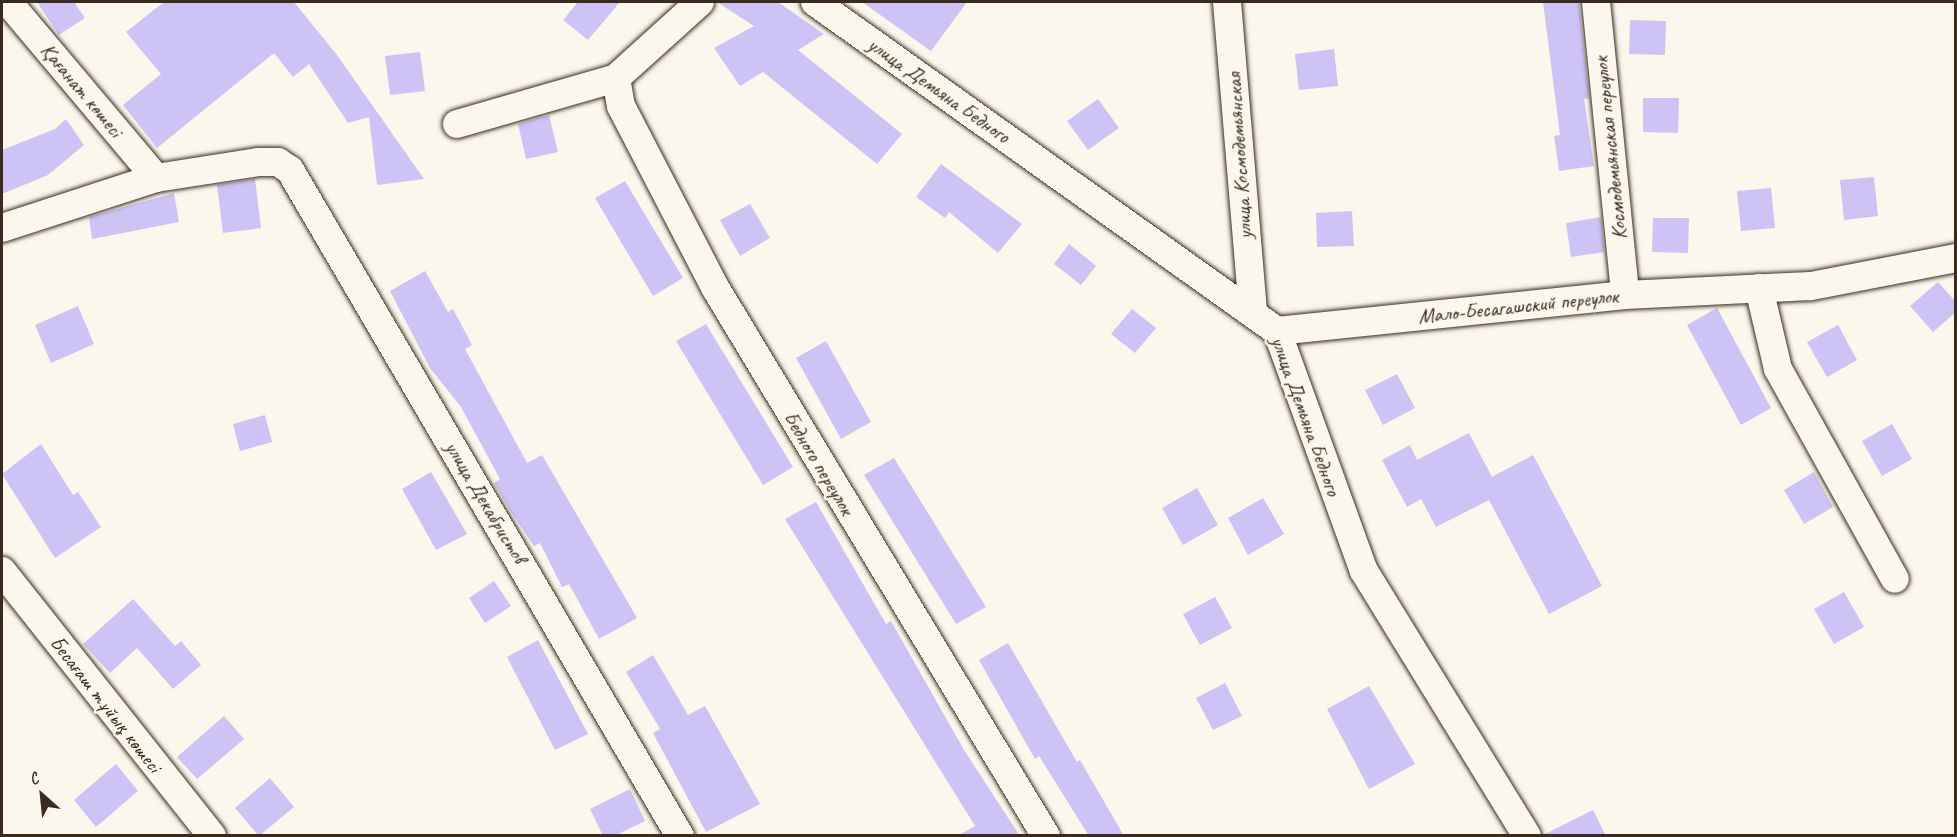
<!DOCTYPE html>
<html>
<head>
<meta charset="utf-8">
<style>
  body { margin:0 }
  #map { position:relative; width:1957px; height:837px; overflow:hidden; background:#fbf7ec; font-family:Caveat,sans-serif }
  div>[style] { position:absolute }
  .building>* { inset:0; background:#cec3f5 }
  .roads { filter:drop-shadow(0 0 2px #3b2a1e) drop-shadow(0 0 2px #3b2a1e) }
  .street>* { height:28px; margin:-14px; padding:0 14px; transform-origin:14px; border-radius:14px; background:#fbf7ec }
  span { translate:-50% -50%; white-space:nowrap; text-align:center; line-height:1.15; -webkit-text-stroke:5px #fbf7ec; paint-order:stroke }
  .street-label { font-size:21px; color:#3b2a1e }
  .frame { position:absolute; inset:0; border:3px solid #3b2a1e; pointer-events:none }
  .north { position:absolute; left:12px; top:765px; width:60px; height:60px; -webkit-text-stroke:4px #fbf7ec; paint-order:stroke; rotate:333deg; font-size:16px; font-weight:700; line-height:24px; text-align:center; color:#3b2a1e }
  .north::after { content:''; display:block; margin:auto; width:21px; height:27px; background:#3b2a1e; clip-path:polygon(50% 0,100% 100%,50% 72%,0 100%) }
</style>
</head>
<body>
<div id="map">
  <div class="building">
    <div style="clip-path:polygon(37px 2px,74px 2px,85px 18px,59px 35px)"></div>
    <div style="clip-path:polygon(164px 2px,294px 2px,337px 55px,424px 179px,377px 185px,369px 117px,348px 123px,309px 64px,293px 77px,274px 53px,157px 148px,123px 105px,161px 74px,126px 32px)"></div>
    <div style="clip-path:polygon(578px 2px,620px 2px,588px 40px,563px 20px)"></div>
    <div style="clip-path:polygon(717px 2px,778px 2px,824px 34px,798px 50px,902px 134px,877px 164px,763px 72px,740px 86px,714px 48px,754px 26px)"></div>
    <div style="clip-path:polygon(862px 2px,967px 2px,931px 51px)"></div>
    <div style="clip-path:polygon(1543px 2px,1579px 2px,1589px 98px,1584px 99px,1594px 166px,1559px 171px,1554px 136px,1560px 135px)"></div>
    <div style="clip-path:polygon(1630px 20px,1666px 21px,1665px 55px,1629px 54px)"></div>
    <div style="clip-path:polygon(1334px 49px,1338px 86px,1299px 90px,1295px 54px)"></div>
    <div style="clip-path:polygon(420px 52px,425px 91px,390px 95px,385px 56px)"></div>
    <div style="clip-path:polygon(1643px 98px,1679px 98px,1678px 133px,1643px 132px)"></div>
    <div style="clip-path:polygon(1098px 99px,1119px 128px,1088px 150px,1067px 121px)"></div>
    <div style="clip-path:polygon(549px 115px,558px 152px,526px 159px,518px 124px)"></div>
    <div style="clip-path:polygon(66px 119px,84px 145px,48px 175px,2px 194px,2px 150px,55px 129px)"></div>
    <div style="clip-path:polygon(941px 164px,1022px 224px,998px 253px,949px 212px,945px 218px,916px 197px)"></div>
    <div style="clip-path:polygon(1874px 177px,1878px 216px,1844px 220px,1840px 180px)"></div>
    <div style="clip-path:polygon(255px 179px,261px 228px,223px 233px,217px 185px)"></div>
    <div style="clip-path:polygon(625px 181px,683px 278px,653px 296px,595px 198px)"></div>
    <div style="clip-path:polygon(1771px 188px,1775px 228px,1741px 231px,1737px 191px)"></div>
    <div style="clip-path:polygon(174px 193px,179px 222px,92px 239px,89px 217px)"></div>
    <div style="clip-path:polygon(750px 204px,770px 238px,740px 256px,720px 220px)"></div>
    <div style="clip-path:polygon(1352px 211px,1354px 246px,1317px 247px,1316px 213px)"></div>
    <div style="clip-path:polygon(1601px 217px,1604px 252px,1571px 257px,1566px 223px)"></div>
    <div style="clip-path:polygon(1653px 218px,1689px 218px,1688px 253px,1652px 252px)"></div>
    <div style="clip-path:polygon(1069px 244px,1096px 266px,1081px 285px,1054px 264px)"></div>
    <div style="clip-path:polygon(425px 271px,448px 312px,453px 309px,472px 345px,465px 349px,527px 463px,542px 455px,637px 618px,599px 639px,569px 584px,562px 587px,540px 543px,534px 546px,511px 512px,494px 483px,500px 479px,461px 407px,430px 368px,390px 291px)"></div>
    <div style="clip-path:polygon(1938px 282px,1956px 302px,1956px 312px,1933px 332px,1910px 306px)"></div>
    <div style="clip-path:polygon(78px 306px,94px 344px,51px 363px,35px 325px)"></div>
    <div style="clip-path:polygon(1717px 308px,1771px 408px,1741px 425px,1687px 325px)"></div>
    <div style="clip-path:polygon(1132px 309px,1156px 328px,1135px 353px,1111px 334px)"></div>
    <div style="clip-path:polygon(706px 324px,793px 467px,763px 485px,676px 341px)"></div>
    <div style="clip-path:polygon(1838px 325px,1857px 360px,1827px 377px,1807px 342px)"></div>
    <div style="clip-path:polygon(826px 341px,871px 422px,841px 439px,796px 358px)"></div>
    <div style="clip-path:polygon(1397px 374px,1415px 408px,1383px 425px,1365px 390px)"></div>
    <div style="clip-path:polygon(265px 415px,272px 442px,240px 451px,233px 424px)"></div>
    <div style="clip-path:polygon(1892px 424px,1912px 459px,1882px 476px,1862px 441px)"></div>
    <div style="clip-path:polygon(1469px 433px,1492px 477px,1533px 455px,1602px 586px,1549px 614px,1489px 500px,1436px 527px,1421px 499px,1407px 507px,1382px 460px,1410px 445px,1417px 460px)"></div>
    <div style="clip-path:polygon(41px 444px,73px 495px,78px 492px,101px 527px,55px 558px,2px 474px)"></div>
    <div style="clip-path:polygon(894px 458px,986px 607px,956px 624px,864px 475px)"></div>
    <div style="clip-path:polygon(431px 472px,467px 534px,436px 550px,402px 489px)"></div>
    <div style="clip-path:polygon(1814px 472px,1833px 507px,1804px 524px,1784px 490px)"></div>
    <div style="clip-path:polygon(1197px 488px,1218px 525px,1183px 545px,1162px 508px)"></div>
    <div style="clip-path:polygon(1263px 498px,1284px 534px,1248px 555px,1228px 518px)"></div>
    <div style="clip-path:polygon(816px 502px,886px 624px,891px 621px,964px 750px,1020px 836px,957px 836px,975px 826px,785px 519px)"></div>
    <div style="clip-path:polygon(494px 581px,511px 606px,485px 623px,469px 598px)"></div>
    <div style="clip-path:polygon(1844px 592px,1864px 627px,1834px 644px,1814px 609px)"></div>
    <div style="clip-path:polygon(1215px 597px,1232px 628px,1200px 645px,1183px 614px)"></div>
    <div style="clip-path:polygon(133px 599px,175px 646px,181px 641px,201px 665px,173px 689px,137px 648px,110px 673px,83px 644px)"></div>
    <div style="clip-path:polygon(538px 640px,588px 734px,555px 750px,507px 657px)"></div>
    <div style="clip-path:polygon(1008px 643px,1077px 762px,1080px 760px,1124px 836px,1089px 836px,1039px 756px,1035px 759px,979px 660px)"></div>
    <div style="clip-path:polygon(653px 655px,688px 715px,705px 706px,760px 804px,706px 832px,653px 733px,660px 729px,626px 672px)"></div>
    <div style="clip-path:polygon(1225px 683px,1242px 716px,1213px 730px,1196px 698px)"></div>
    <div style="clip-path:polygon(1369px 686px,1415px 764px,1369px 789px,1327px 709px)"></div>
    <div style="clip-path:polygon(224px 716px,244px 739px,197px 779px,177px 757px)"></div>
    <div style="clip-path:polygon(116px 764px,138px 791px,96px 827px,74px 800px)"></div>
    <div style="clip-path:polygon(270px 778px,294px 807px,259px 836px,235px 808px)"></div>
    <div style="clip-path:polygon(630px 789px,645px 821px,614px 836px,603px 836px,590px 809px)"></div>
    <div style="clip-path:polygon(1593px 810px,1606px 836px,1543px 836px,1543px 835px)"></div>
  </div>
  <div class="roads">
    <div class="street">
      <div style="left:8px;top:2px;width:230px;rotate:49.9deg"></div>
      <div style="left:815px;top:2px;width:567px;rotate:35.46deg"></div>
      <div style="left:1277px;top:331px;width:255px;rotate:70.1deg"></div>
      <div style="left:1364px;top:571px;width:311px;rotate:58.4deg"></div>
      <div style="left:1227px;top:2px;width:309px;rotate:85.2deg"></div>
      <div style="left:1596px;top:2px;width:294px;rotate:84.3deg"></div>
      <div style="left:616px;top:78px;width:28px;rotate:80deg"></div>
      <div style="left:621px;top:106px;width:206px;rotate:62.6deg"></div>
      <div style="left:716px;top:289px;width:639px;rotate:58.9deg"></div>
      <div style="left:457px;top:124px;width:166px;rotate:-16.1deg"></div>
      <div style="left:616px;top:78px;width:113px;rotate:-42.1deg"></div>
      <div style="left:2px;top:228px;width:162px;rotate:-18deg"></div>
      <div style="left:156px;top:178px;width:103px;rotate:-8.9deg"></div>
      <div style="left:258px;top:162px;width:20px"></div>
      <div style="left:278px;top:162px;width:14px;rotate:34deg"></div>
      <div style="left:290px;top:170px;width:772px;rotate:59.65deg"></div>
      <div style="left:1759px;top:288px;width:83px;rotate:76.8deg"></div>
      <div style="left:1778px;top:369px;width:240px;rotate:60.9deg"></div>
      <div style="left:1277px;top:331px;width:350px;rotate:-5.9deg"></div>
      <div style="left:1625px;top:295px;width:186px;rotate:-2.8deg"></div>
      <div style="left:1811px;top:286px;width:148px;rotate:-10.9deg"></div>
      <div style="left:2px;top:571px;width:338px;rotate:51.6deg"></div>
    </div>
  </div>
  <div class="street-label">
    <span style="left:82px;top:90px;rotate:50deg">Қағанат көшесі</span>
    <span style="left:939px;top:90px;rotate:35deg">улица Демьяна Бедного</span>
    <span style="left:1610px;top:148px;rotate:-96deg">Космодемьянская переулок</span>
    <span style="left:1239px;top:156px;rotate:-94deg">улица Космодемьянская</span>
    <span style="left:1518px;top:306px;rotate:-6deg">Мало-Бесагашский переулок</span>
    <span style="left:1306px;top:416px;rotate:70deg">улица Демьяна Бедного</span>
    <span style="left:819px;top:463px;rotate:59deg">Бедного переулок</span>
    <span style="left:486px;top:502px;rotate:59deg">улица Декабристов</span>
    <span style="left:106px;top:704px;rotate:52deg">Бесағаш тұйық көшесі</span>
  </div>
  <div class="frame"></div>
  <div class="north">С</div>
</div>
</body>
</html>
